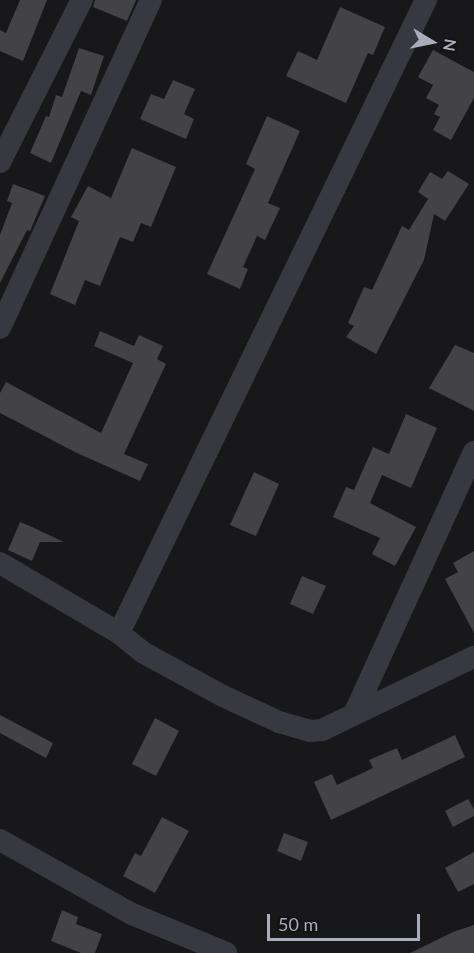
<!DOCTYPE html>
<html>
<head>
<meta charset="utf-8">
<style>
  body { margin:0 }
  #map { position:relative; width:474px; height:953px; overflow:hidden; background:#18181a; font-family:Lato,sans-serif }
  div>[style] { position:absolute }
  .building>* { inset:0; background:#424247 }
  .minor>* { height:22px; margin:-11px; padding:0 11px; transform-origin:11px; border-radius:11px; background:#383940 }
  span { translate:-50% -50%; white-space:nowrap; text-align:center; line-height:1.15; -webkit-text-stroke:6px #131315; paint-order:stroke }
  .north { position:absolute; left:402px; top:12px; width:60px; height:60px; -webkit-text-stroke:4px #131315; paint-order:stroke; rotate:100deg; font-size:16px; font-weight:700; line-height:24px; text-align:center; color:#a9adbb }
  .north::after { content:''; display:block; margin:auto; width:21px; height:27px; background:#a9adbb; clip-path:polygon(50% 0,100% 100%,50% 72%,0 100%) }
  .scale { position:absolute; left:267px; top:914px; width:153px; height:27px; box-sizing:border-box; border:3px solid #a9adbb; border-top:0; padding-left:8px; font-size:18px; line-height:21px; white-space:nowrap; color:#a9adbb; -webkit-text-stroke:4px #131315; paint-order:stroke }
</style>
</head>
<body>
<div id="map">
  <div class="building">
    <div style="clip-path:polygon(20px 0,47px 0,23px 61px,0 51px,0 30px,6px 33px)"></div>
    <div style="clip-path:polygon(95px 0,136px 0,127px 21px,93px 7px)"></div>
    <div style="clip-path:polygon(340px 7px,385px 27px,373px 55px,368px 53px,346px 103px,286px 76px,298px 51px,317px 60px)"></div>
    <div style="clip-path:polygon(79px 48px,104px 56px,91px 95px,81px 91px,51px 163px,30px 153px,46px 116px,49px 117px,56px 95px,62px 97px)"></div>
    <div style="clip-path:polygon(433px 50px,474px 72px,474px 98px,451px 140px,433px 130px,440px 117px,434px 114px,439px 105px,426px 98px,433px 85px,418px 77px)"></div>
    <div style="clip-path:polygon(173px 80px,195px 89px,184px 114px,194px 119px,186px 139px,140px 119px,151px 94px,164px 99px)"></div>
    <div style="clip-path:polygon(267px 116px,300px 131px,268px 203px,280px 208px,265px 240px,257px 236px,243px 267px,248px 269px,240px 289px,207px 274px,255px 169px,246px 164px)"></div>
    <div style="clip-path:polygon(132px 148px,176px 167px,151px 227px,141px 223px,133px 242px,120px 237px,100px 286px,85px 280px,75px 305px,50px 294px,79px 221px,71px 217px,88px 186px,111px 198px)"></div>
    <div style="clip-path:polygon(448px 171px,469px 184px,445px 221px,434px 214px,424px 260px,376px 354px,346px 337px,354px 326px,348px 323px,364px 287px,372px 290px,402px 226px,409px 230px,428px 199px,418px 192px,430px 172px,442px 179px)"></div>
    <div style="clip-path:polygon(13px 184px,45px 196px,30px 231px,27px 230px,0 283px,0 235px,12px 203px,7px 201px)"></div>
    <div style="clip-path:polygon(100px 331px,134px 346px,139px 335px,163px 346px,157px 359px,166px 364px,124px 454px,148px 464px,140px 481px,77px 453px,0 413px,0 393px,6px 382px,101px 433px,133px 363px,94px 346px)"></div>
    <div style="clip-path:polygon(455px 345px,474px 353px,474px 411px,429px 388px)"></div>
    <div style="clip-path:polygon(406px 414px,437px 428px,411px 488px,382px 475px,370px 503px,416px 527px,395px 566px,372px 554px,380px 538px,333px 517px,346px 487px,354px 490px,373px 447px,389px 454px)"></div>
    <div style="clip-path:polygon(254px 472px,279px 484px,256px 536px,230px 525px)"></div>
    <div style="clip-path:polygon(20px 522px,32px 527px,64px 542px,40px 542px,32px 561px,8px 550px)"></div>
    <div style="clip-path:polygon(474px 551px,474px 633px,445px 579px,458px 572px,453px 563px)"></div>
    <div style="clip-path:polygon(302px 576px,326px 586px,313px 614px,290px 604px)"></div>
    <div style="clip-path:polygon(0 715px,53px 743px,46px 758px,0 733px)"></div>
    <div style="clip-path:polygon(155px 718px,179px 731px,156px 776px,132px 764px)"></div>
    <div style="clip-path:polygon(455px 735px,465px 757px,331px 820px,314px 782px,332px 774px,337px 785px,373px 768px,369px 760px,397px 748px,402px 760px)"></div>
    <div style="clip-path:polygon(468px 799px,474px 809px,474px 816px,453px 827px,445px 811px)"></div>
    <div style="clip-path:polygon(162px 817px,189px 831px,155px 893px,123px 876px,135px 853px,141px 856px)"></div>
    <div style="clip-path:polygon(284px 833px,308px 842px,301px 861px,277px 851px)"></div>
    <div style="clip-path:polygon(474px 852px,474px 884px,458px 892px,445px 868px)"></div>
    <div style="clip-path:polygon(62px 910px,78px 917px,76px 924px,102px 934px,95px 953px,81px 953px,51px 941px)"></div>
    <div style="clip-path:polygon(474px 925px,474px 953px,410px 953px,453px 932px)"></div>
  </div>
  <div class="minor">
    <div style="left:0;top:162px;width:182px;rotate:-63.2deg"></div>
    <div style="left:0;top:328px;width:361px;rotate:-65.3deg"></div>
    <div style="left:0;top:563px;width:138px;rotate:30.5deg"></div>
    <div style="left:119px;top:633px;width:32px;rotate:39deg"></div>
    <div style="left:144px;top:653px;width:90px;rotate:28.6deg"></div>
    <div style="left:223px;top:696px;width:62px;rotate:24.9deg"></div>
    <div style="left:279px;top:722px;width:33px;rotate:16deg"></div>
    <div style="left:311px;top:731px;width:11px;rotate:-5deg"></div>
    <div style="left:322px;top:730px;width:169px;rotate:-25.7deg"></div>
    <div style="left:119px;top:633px;width:704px;rotate:-64.13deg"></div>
    <div style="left:354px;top:714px;width:288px;rotate:-65.4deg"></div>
    <div style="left:0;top:840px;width:151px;rotate:29.3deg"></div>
    <div style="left:132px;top:914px;width:102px;rotate:22.5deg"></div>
  </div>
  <div class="north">N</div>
  <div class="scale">50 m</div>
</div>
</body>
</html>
